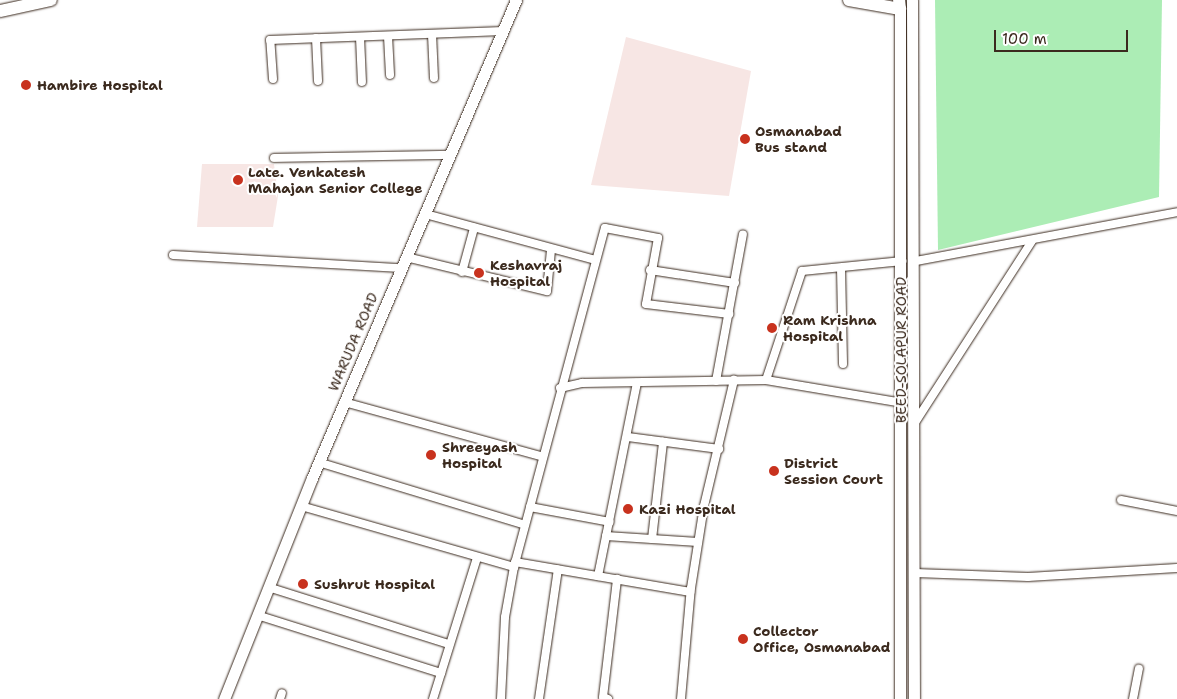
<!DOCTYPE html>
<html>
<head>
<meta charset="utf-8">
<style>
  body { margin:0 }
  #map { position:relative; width:1177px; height:699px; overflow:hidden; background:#fff; font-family:"Shantell Sans",sans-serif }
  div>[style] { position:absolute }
  .built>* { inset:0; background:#f7e6e4 }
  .green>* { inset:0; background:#acedb5 }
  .roads { filter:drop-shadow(0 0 1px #3b2a1e) drop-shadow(0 0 1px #3b2a1e) }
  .street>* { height:8px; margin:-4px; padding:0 4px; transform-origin:4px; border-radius:4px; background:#fff }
  .secondary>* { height:11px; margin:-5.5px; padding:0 5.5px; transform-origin:5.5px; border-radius:5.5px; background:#fff }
  .primary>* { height:12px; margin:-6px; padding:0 6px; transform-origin:6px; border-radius:6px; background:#fff }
  .dots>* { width:14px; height:14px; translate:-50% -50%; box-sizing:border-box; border:2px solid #fff; border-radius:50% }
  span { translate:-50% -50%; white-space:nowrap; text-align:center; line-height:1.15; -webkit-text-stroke:4px #fff; paint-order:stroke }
  .poi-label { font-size:14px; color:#3b2a1e; font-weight:700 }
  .left { translate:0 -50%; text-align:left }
  .street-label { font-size:14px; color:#3b2a1e }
  .scale { position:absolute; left:994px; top:30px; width:134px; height:22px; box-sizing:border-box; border:2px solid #3b2a1e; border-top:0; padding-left:6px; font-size:15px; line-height:18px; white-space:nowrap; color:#3b2a1e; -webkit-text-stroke:4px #fff; paint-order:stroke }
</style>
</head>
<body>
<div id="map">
  <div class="built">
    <div style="clip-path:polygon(626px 37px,751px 71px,729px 196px,591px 185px)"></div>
    <div style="clip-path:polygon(202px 164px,274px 164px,278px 196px,273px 227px,197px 227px)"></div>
  </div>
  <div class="green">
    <div style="clip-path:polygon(935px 0,1162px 0,1159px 197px,938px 250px)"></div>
  </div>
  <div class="roads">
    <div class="street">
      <div style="left:432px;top:34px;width:44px;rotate:87.4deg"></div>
      <div style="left:388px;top:36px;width:39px;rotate:87deg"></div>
      <div style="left:360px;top:37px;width:45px;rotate:87.5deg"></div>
      <div style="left:316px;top:38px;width:43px;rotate:87.3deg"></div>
      <div style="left:273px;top:79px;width:39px;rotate:-94deg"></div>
      <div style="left:270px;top:40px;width:233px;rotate:-2.2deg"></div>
      <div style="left:274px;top:158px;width:176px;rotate:-1deg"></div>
      <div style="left:425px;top:214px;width:176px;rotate:15.1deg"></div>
      <div style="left:173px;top:255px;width:228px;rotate:3.3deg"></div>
      <div style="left:406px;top:257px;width:145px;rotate:13.6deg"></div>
      <div style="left:547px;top:291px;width:41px;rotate:-84.4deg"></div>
      <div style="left:916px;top:261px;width:266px;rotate:-10.6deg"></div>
      <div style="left:841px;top:268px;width:96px;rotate:88.8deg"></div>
      <div style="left:650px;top:270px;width:86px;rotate:8.7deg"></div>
      <div style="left:462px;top:272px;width:46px;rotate:-74.7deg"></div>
      <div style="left:766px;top:380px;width:115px;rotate:-71.7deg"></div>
      <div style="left:802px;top:271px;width:101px;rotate:-5.7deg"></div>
      <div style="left:716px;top:381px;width:149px;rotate:-79.6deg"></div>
      <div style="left:560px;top:388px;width:23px;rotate:-13deg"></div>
      <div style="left:582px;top:383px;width:184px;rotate:-0.9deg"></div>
      <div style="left:766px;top:380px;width:139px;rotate:9.5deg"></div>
      <div style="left:344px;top:402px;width:206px;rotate:15.4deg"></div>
      <div style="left:916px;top:421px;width:214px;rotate:-57.2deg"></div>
      <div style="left:628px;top:437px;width:92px;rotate:7.5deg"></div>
      <div style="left:318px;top:462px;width:216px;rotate:16.9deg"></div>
      <div style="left:1121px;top:500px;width:57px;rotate:11.1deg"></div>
      <div style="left:301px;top:506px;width:222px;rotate:16deg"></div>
      <div style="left:530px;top:507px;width:81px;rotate:10.6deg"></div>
      <div style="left:606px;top:536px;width:92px;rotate:3.7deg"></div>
      <div style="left:652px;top:539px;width:98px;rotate:-83.5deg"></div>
      <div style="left:515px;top:562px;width:178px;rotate:9.7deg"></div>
      <div style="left:915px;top:573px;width:113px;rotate:2deg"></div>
      <div style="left:1028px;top:577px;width:149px;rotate:-3.5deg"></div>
      <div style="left:598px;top:576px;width:197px;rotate:-78.6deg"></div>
      <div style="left:271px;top:588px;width:187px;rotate:17.5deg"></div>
      <div style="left:260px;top:616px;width:190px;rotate:17.5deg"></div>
      <div style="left:280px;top:699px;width:6px;rotate:-72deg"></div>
      <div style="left:433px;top:699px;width:148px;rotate:-72.7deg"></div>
      <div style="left:501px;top:699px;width:82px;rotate:-87.2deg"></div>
      <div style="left:505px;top:617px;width:51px;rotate:-79.8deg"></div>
      <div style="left:514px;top:567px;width:351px;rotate:-75deg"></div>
      <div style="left:605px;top:228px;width:54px;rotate:10.7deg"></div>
      <div style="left:658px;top:238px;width:67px;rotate:100.3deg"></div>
      <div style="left:646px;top:304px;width:84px;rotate:6.9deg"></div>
      <div style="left:539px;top:699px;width:131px;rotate:-81.7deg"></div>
      <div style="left:608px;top:699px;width:5px;rotate:-158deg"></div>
      <div style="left:603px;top:697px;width:119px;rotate:-83.2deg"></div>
      <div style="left:681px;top:699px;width:111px;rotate:-84.9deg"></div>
      <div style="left:691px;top:588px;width:83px;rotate:-81deg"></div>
      <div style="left:704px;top:506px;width:130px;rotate:-76.6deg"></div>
      <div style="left:1133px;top:699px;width:31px;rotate:-79deg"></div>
    </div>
    <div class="secondary">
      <div style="left:912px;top:0;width:699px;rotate:89.84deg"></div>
      <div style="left:900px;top:9px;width:690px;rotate:90deg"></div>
      <div style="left:224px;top:699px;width:238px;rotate:-68.3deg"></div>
      <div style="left:312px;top:478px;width:520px;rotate:-66.89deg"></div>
    </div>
    <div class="primary">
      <div style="left:849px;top:0;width:52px;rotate:10deg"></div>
      <div style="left:900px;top:9px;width:9px;rotate:-96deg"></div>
      <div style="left:0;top:11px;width:52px;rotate:-12.2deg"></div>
    </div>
  </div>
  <div class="dots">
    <div style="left:26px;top:85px;background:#c8321e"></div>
    <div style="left:745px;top:139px;background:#c8321e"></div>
    <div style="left:238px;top:180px;background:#c8321e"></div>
    <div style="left:479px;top:273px;background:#c8321e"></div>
    <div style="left:772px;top:328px;background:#c8321e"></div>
    <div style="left:431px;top:455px;background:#c8321e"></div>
    <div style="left:774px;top:471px;background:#c8321e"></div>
    <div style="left:628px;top:509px;background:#c8321e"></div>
    <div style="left:303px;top:584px;background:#c8321e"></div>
    <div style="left:743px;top:639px;background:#c8321e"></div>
  </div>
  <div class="poi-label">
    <span class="left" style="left:37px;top:85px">Hambire Hospital</span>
    <span class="left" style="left:755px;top:139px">Osmanabad<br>Bus stand</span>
    <span class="left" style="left:248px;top:180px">Late. Venkatesh<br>Mahajan Senior College</span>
    <span class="left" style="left:490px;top:273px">Keshavraj<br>Hospital</span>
    <span class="left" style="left:783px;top:328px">Ram Krishna<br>Hospital</span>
    <span class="left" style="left:442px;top:455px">Shreeyash<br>Hospital</span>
    <span class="left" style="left:784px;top:471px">District<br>Session Court</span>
    <span class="left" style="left:639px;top:509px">Kazi Hospital</span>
    <span class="left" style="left:314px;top:584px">Sushrut Hospital</span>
    <span class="left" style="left:753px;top:639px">Collector<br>Office, Osmanabad</span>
  </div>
  <div class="street-label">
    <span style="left:353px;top:342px;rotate:-67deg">WARUDA ROAD</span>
    <span style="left:901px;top:350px;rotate:-90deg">BEED-SOLAPUR ROAD</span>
  </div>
  <div class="scale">100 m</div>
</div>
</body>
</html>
